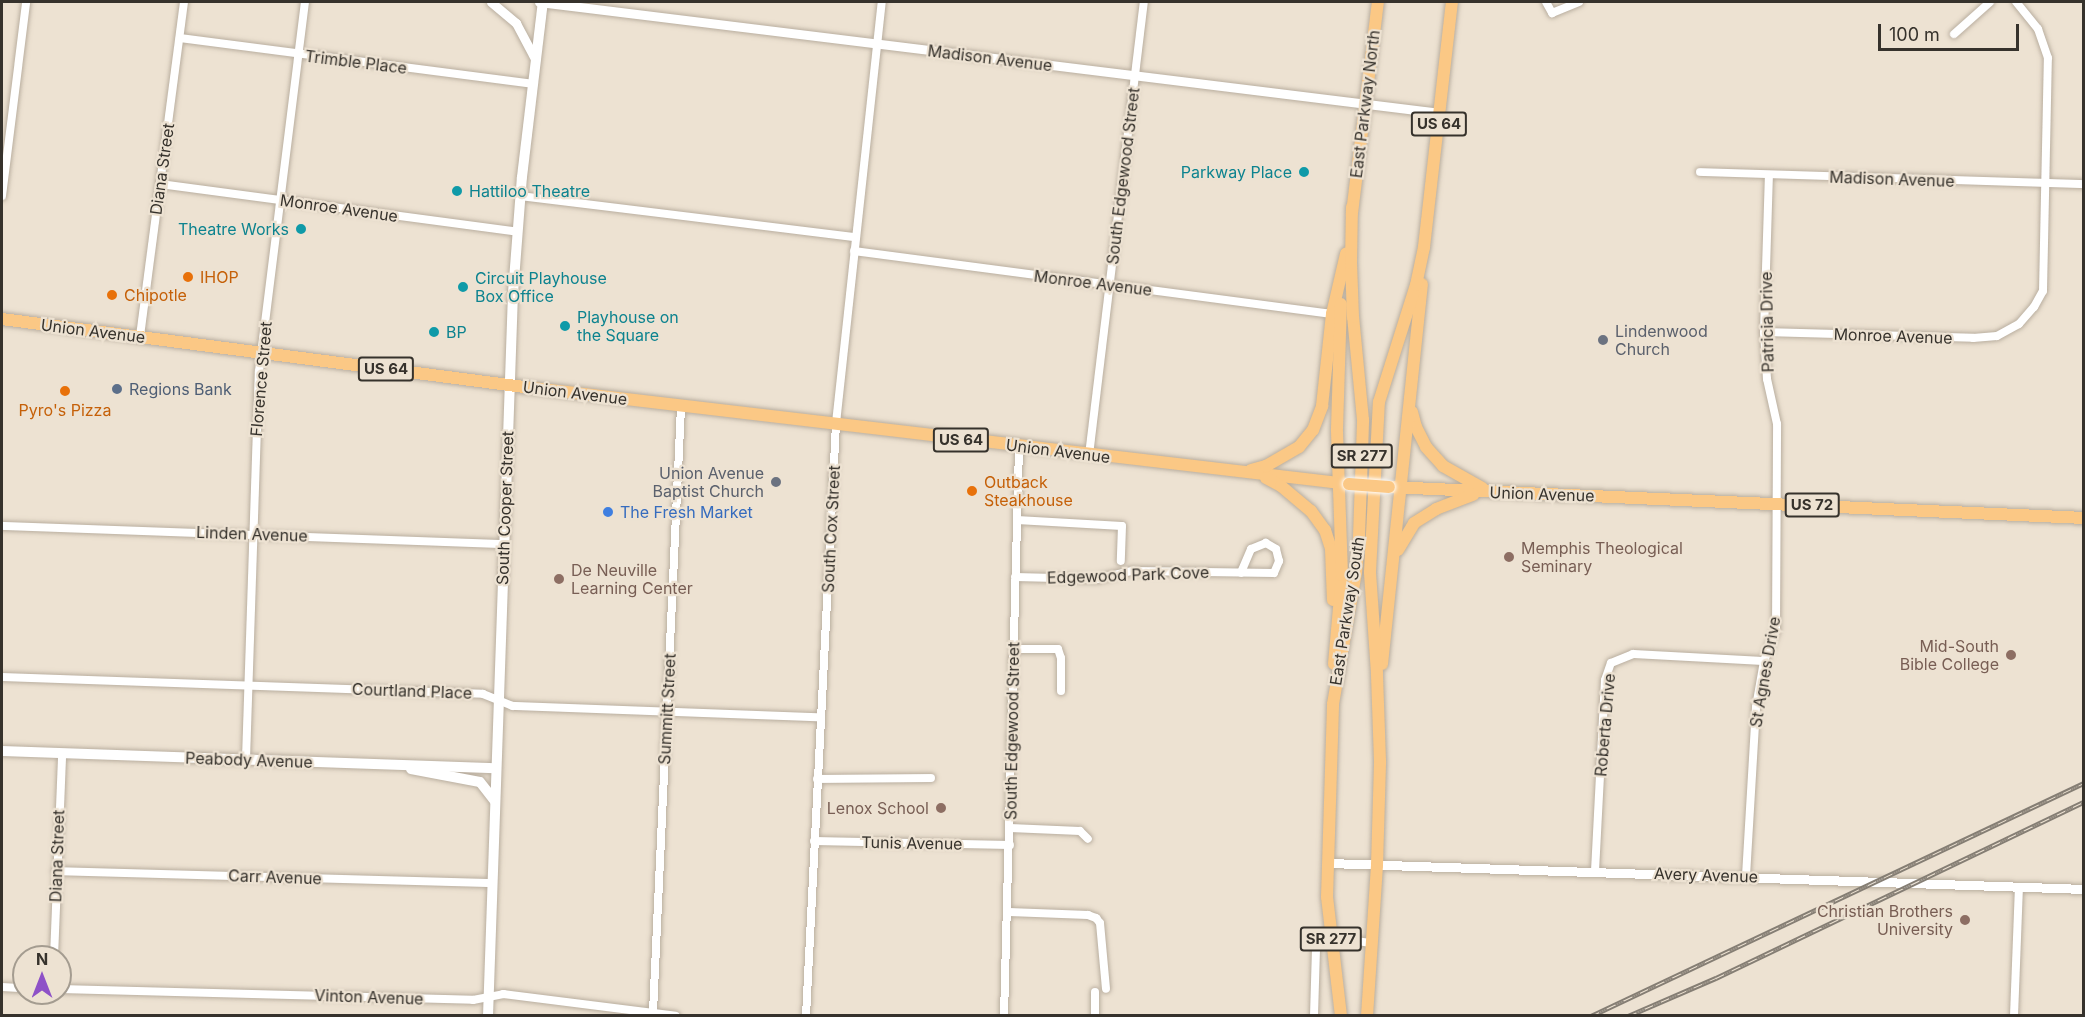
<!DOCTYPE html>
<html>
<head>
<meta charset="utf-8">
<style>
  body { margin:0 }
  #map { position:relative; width:2085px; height:1017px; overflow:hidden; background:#ede2d2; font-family:Inter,sans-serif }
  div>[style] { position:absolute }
  .roads { filter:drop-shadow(0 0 2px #b9ae9f) drop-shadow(0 0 2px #b9ae9f) }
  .minor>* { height:8px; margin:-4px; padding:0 4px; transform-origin:4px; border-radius:4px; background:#fff }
  .tertiary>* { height:9px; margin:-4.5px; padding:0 4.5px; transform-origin:4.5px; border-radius:4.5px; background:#fff }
  .secondary>* { height:10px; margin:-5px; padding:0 5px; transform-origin:5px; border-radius:5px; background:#fff }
  .primary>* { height:12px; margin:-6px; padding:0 6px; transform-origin:6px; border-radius:6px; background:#fbc885 }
  .rail>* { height:5px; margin-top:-2.5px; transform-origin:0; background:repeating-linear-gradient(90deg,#ede2d2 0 9px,#857e74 0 18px); box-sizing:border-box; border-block:2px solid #857e74 }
  .bridges { filter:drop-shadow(0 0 2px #fff) drop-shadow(0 0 2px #fff) }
  .primary-bridge>* { height:12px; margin:-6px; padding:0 6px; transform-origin:6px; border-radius:6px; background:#fbc885 }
  .dots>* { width:16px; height:16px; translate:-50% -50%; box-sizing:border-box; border:3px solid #ede2d2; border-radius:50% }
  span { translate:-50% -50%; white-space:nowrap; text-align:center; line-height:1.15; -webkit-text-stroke:4.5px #ede2d2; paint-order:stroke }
  .shield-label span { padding:2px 4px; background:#ede2d2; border:2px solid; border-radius:4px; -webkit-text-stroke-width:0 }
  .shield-label { font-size:15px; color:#36322c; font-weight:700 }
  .street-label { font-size:16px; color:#36322c }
  .culture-label { font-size:16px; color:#0d838f }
  .right { translate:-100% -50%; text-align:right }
  .left { translate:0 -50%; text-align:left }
  .food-label { font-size:16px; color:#c56008 }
  .worship-label { font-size:16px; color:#5b616d }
  .service-label { font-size:16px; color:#4e5e75 }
  .shop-label { font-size:16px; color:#366cbe }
  .education-label { font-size:16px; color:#785e54 }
  .frame { position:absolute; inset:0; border:3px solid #36322c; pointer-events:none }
  .north { position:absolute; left:12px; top:945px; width:60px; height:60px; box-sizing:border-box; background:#ede2d2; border:2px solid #a49c90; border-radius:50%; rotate:0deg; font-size:16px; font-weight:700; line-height:24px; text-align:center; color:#36322c }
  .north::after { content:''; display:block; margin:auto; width:21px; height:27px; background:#8e51c7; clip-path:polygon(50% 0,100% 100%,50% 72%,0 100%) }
  .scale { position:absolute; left:1878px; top:24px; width:141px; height:27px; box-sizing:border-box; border:3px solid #36322c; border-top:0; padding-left:8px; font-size:18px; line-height:21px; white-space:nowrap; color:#36322c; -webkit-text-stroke:4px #ede2d2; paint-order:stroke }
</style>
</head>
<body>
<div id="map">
  <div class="roads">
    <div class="minor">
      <div style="left:1546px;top:2px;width:13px;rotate:61deg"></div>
      <div style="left:1552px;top:13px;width:29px;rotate:-22deg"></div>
      <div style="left:1954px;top:34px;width:48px;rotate:-41.6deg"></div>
      <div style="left:180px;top:38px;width:355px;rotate:7.4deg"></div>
      <div style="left:1700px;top:172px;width:384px;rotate:1.8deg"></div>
      <div style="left:160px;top:184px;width:361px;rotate:7.6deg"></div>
      <div style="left:2px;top:196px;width:195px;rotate:-82.9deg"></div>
      <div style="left:520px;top:196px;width:338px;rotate:7deg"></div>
      <div style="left:854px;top:251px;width:482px;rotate:7.5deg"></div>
      <div style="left:1764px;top:332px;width:209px;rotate:1.6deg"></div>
      <div style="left:1973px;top:338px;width:24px;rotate:-5deg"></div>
      <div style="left:1997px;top:336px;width:25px;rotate:-29deg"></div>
      <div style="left:2019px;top:324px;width:23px;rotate:-49deg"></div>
      <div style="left:2034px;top:307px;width:18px;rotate:-61deg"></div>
      <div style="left:2043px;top:291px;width:233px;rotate:-88.8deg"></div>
      <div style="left:2048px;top:58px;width:31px;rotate:-109deg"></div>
      <div style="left:2038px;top:29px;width:35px;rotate:-129deg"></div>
      <div style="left:140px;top:336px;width:337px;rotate:-82.5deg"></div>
      <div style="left:1089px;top:455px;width:456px;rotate:-83.1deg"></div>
      <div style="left:1017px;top:520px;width:105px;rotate:3.3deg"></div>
      <div style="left:1122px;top:526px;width:35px;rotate:92deg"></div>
      <div style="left:2px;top:526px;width:501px;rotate:2.06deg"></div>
      <div style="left:1015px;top:577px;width:82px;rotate:1.4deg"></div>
      <div style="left:1097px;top:579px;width:37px;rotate:-13deg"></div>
      <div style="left:1133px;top:571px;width:141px;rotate:0.8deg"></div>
      <div style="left:1274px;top:573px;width:13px;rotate:-67deg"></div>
      <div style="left:1279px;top:561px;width:12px;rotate:-104deg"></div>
      <div style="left:1276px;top:549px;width:12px;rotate:-149deg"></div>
      <div style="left:1266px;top:543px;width:16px;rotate:158deg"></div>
      <div style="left:1251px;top:549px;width:26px;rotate:113deg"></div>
      <div style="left:1014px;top:649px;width:44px"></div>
      <div style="left:1058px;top:649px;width:9px;rotate:72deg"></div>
      <div style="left:1061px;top:658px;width:33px;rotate:90deg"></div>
      <div style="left:2px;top:677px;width:481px;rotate:2deg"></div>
      <div style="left:483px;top:694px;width:32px;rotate:22deg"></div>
      <div style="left:513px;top:706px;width:307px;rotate:2.1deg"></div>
      <div style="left:246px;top:759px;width:388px;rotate:-88.1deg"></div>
      <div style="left:259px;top:371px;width:372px;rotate:-82.9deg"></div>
      <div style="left:817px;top:779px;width:114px;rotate:-0.5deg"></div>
      <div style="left:1010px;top:828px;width:70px;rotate:2.5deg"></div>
      <div style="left:1080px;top:831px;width:11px;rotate:45deg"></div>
      <div style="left:814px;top:841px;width:196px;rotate:1.2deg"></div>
      <div style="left:56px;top:871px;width:437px;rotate:1.6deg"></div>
      <div style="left:1595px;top:871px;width:191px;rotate:-87deg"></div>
      <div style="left:1605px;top:680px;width:18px;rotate:-71deg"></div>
      <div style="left:1611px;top:663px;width:24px;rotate:-22deg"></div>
      <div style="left:1633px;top:654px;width:131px;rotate:3.1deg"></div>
      <div style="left:1746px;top:876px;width:169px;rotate:-86.6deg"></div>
      <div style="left:1756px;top:707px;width:47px;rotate:-80.1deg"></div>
      <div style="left:1764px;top:661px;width:33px;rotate:-69deg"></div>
      <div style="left:1776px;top:630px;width:206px;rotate:-89.7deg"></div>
      <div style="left:1777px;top:424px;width:46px;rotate:-102.5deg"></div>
      <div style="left:1767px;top:379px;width:47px;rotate:-93.7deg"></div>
      <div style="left:1764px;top:332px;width:157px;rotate:-88.2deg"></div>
      <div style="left:1009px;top:912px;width:79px;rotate:2.2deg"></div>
      <div style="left:1088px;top:915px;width:9px;rotate:21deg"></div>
      <div style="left:1096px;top:918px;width:6px;rotate:51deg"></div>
      <div style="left:1100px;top:923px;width:66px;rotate:84.8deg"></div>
      <div style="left:54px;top:957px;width:203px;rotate:-87.7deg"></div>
      <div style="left:2px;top:987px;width:22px;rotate:3deg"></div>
      <div style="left:60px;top:989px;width:413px;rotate:1.5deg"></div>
      <div style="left:473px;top:1000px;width:31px;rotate:-11deg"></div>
      <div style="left:503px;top:994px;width:174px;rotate:7.2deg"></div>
      <div style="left:653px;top:1012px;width:607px;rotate:-87.35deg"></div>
      <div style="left:806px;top:1016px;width:594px;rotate:-87.1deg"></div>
      <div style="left:836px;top:423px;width:424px;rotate:-83.8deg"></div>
      <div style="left:1004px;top:1016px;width:569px;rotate:-88.49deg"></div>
      <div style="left:1095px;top:1016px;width:24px;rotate:-90deg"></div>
      <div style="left:1314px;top:1016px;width:66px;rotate:-88.3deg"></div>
      <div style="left:1316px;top:950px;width:12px;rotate:-55deg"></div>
      <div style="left:1323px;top:940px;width:8px;rotate:-23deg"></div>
      <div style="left:1330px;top:937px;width:40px;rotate:8.5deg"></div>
      <div style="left:2014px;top:1016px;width:129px;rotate:-87.8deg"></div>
    </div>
    <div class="tertiary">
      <div style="left:491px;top:2px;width:33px;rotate:40deg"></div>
      <div style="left:516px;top:23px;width:40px;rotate:62deg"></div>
      <div style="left:539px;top:2px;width:908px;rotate:7.02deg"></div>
      <div style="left:1329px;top:863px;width:755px;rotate:1.97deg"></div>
    </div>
    <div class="secondary">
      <div style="left:2px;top:751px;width:494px;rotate:2deg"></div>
      <div style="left:411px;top:769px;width:70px;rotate:10.7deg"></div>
      <div style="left:480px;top:782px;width:24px;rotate:52deg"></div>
      <div style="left:488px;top:1016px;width:723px;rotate:-88.02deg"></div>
      <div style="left:513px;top:293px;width:116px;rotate:-85.6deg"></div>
      <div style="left:522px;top:177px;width:176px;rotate:-83.2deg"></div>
    </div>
    <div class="primary">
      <div style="left:1352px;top:213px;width:213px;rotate:-83deg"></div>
      <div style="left:2px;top:319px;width:526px;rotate:7.42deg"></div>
      <div style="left:524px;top:387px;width:831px;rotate:6.71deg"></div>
      <div style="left:1412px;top:412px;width:16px;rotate:75deg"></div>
      <div style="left:1416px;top:427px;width:22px;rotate:63deg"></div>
      <div style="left:1426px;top:447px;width:25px;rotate:48deg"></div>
      <div style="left:1443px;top:466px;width:45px;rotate:29.4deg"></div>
      <div style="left:1251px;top:470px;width:16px;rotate:-15deg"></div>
      <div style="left:1266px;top:466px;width:38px;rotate:-30deg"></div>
      <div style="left:1299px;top:447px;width:22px;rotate:-51deg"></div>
      <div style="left:1313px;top:430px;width:26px;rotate:-69deg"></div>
      <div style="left:1322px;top:406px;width:93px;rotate:-83.8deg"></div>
      <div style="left:1332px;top:314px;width:62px;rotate:-76.9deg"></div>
      <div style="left:1266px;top:478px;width:17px;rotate:28deg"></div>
      <div style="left:1281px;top:486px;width:39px;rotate:40deg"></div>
      <div style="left:1311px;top:511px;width:24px;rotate:54deg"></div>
      <div style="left:1325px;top:530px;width:20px;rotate:72deg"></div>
      <div style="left:1331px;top:549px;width:51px;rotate:87.8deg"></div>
      <div style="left:1389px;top:487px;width:696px;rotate:2.55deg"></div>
      <div style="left:1398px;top:550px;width:31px;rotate:-59deg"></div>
      <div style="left:1414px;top:523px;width:26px;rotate:-32deg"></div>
      <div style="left:1436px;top:509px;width:40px;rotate:-21deg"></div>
      <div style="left:1334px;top:664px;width:89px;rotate:-84.9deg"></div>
      <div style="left:1342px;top:575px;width:146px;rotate:-92deg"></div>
      <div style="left:1337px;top:429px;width:125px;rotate:-88.2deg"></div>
      <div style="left:1382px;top:664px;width:382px;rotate:-84deg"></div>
      <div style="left:1341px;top:1016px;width:120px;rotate:-96.7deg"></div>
      <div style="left:1327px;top:897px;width:193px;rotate:-88.2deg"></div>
      <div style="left:1333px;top:704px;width:134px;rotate:-80.1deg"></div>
      <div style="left:1356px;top:572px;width:35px;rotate:-85deg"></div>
      <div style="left:1359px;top:537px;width:117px;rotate:-88deg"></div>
      <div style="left:1363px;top:420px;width:103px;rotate:-95.5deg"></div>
      <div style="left:1353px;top:317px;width:54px;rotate:-92.1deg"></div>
      <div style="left:1351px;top:263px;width:56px;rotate:-89deg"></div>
      <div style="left:1367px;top:1016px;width:151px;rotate:-86.2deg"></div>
      <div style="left:1377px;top:865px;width:104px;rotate:-88.3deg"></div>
      <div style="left:1380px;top:761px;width:88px;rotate:-92deg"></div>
      <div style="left:1377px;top:673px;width:101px;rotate:-94deg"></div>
      <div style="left:1370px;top:572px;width:170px;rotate:-87deg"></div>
      <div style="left:1379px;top:402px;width:123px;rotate:-72.5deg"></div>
      <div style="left:1416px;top:285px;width:39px;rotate:-78deg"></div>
      <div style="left:1424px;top:247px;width:247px;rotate:-83.5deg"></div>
    </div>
  </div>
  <div class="rail">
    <div style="left:1591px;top:1016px;width:545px;rotate:-25.3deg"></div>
    <div style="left:1628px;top:1016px;width:96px;rotate:-23.4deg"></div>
    <div style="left:1716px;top:978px;width:408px;rotate:-25.6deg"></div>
  </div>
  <div class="bridges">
    <div class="primary-bridge">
      <div style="left:1349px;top:484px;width:40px;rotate:4.3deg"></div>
    </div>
  </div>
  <div class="dots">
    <div style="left:1304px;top:172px;background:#0f9aa8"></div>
    <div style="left:457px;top:191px;background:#0f9aa8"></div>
    <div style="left:301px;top:229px;background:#0f9aa8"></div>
    <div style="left:188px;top:277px;background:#e8710a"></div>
    <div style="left:463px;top:287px;background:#0f9aa8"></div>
    <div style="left:112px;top:295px;background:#e8710a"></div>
    <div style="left:565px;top:326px;background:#0f9aa8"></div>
    <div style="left:434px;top:332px;background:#0f9aa8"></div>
    <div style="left:1603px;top:340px;background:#6b7280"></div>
    <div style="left:117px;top:389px;background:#5c6f8a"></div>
    <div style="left:65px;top:391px;background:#e8710a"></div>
    <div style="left:776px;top:482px;background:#6b7280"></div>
    <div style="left:972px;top:491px;background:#e8710a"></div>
    <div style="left:608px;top:512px;background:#3f7fe0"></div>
    <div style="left:1509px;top:557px;background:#8d6e63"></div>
    <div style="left:559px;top:579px;background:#8d6e63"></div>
    <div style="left:2011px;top:655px;background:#8d6e63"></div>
    <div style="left:941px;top:808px;background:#8d6e63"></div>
    <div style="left:1965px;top:920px;background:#8d6e63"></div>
  </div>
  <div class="shield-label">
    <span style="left:1439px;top:124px">US 64</span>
    <span style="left:386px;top:369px">US 64</span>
    <span style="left:961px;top:440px">US 64</span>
    <span style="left:1362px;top:456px">SR 277</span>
    <span style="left:1812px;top:505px">US 72</span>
    <span style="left:1331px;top:939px">SR 277</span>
  </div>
  <div class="street-label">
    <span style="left:990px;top:58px;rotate:7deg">Madison Avenue</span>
    <span style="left:356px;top:62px;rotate:7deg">Trimble Place</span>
    <span style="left:1365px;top:104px;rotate:-83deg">East Parkway North</span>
    <span style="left:162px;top:169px;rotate:-82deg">Diana Street</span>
    <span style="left:1123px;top:176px;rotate:-83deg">South Edgewood Street</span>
    <span style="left:1892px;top:179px;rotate:2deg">Madison Avenue</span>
    <span style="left:339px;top:208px;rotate:8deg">Monroe Avenue</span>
    <span style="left:1093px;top:283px;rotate:7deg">Monroe Avenue</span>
    <span style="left:1767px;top:322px;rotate:-91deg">Patricia Drive</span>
    <span style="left:93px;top:331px;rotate:7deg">Union Avenue</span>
    <span style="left:1893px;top:336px;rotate:2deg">Monroe Avenue</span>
    <span style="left:261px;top:379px;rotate:-85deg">Florence Street</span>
    <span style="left:575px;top:393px;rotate:7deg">Union Avenue</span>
    <span style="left:1058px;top:451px;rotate:7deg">Union Avenue</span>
    <span style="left:1542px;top:494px;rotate:2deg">Union Avenue</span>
    <span style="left:505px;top:508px;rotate:-88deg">South Cooper Street</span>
    <span style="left:831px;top:529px;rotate:-87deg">South Cox Street</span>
    <span style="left:252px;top:534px;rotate:2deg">Linden Avenue</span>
    <span style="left:1128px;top:575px;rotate:-2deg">Edgewood Park Cove</span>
    <span style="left:1347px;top:611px;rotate:-81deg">East Parkway South</span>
    <span style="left:1765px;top:672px;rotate:-80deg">St Agnes Drive</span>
    <span style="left:412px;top:691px;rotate:2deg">Courtland Place</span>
    <span style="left:667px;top:709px;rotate:-87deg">Summitt Street</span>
    <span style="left:1605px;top:725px;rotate:-85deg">Roberta Drive</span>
    <span style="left:1012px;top:731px;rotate:-89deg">South Edgewood Street</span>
    <span style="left:249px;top:760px;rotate:2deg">Peabody Avenue</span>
    <span style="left:912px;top:843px;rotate:1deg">Tunis Avenue</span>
    <span style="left:57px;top:856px;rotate:-88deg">Diana Street</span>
    <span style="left:1706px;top:875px;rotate:2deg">Avery Avenue</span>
    <span style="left:275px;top:877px;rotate:2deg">Carr Avenue</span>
    <span style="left:369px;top:997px;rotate:2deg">Vinton Avenue</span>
  </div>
  <div class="culture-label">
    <span class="right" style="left:1292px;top:172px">Parkway Place</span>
    <span class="left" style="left:469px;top:191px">Hattiloo Theatre</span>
    <span class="right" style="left:289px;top:229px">Theatre Works</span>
    <span class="left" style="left:475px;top:287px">Circuit Playhouse<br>Box Office</span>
    <span class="left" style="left:577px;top:326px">Playhouse on<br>the Square</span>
    <span class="left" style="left:446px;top:332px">BP</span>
  </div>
  <div class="food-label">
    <span class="left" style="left:200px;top:277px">IHOP</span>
    <span class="left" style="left:124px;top:295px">Chipotle</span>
    <span style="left:65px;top:410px">Pyro's Pizza</span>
    <span class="left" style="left:984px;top:491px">Outback<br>Steakhouse</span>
  </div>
  <div class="worship-label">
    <span class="left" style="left:1615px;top:340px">Lindenwood<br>Church</span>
    <span class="right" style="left:764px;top:482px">Union Avenue<br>Baptist Church</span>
  </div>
  <div class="service-label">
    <span class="left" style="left:129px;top:389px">Regions Bank</span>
  </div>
  <div class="shop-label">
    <span class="left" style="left:620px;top:512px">The Fresh Market</span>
  </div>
  <div class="education-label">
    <span class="left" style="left:1521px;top:557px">Memphis Theological<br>Seminary</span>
    <span class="left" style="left:571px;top:579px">De Neuville<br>Learning Center</span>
    <span class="right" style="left:1999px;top:655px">Mid-South<br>Bible College</span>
    <span class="right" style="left:929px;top:808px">Lenox School</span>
    <span class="right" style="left:1953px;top:920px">Christian Brothers<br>University</span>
  </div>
  <div class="frame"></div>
  <div class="north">N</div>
  <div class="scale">100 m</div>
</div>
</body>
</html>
